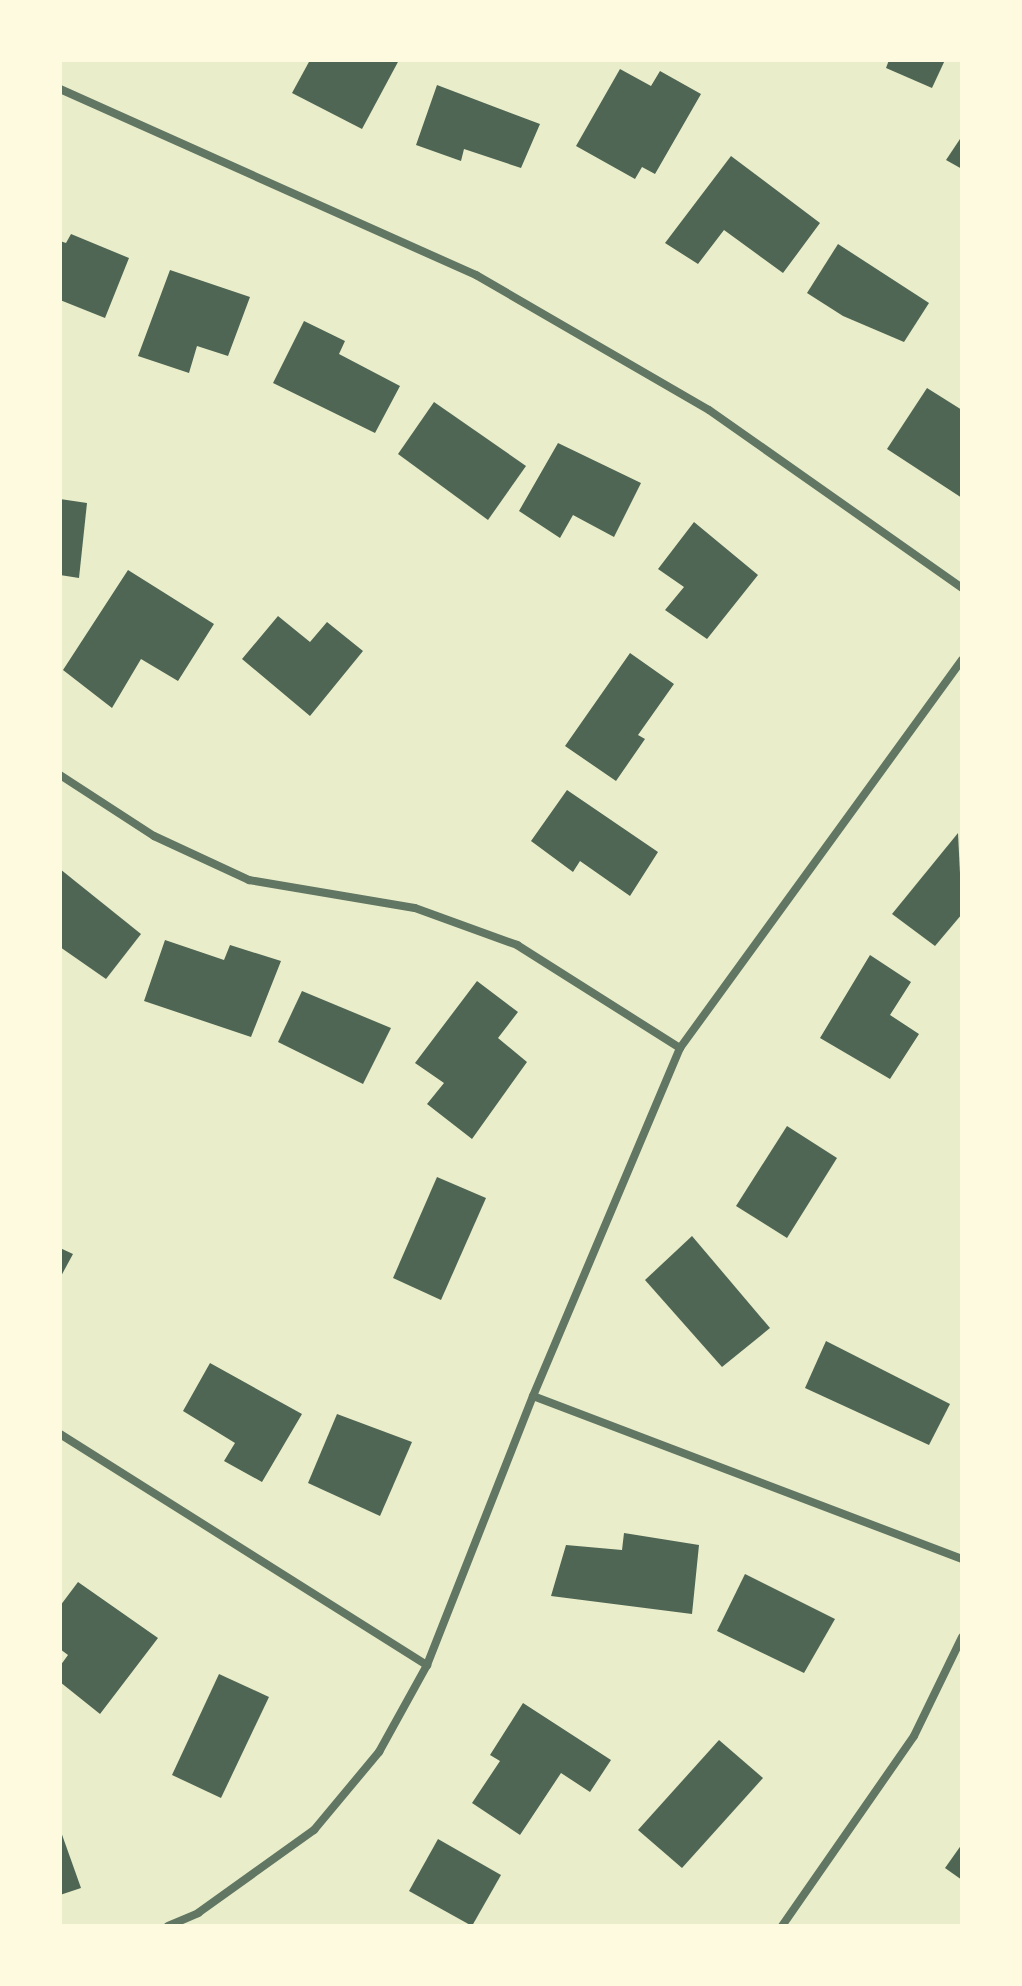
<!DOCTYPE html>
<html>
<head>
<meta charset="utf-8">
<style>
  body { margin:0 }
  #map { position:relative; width:1022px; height:1986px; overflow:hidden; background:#e9edc9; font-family:"Sofia Sans Condensed",sans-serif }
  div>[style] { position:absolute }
  .building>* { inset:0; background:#4f6655 }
  .minor>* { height:8px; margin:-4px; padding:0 4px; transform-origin:4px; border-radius:4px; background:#617663 }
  span { translate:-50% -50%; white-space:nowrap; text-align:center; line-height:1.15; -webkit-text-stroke:6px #fefae0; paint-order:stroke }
  .frame { position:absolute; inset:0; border:62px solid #fefae0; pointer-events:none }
</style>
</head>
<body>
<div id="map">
  <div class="building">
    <div style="clip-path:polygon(310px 60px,399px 60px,362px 129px,292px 93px)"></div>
    <div style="clip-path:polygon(889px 60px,945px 60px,932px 88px,886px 68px)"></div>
    <div style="clip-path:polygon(620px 69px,651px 86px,660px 71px,701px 94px,655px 174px,642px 167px,635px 179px,576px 146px)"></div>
    <div style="clip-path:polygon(437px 85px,540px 124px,521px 168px,464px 149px,461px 161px,416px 145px)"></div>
    <div style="clip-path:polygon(962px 136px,962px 169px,946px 160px)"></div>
    <div style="clip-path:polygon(731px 156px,820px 223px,783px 273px,724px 230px,698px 264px,665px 243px)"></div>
    <div style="clip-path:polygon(71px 234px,129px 258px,105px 318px,60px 300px,60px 241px,66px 243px)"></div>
    <div style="clip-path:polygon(838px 244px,929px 303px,904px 342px,843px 316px,807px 293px)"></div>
    <div style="clip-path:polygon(170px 270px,250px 297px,228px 356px,197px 346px,189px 373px,138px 356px)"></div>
    <div style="clip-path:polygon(304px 321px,345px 341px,339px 354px,400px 386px,375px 433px,273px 383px)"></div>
    <div style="clip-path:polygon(927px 388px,962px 410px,962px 498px,887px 449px)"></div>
    <div style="clip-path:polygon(434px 402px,526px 466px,488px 520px,398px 454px)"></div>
    <div style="clip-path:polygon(558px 443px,641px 483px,614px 537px,573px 515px,560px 538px,519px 511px)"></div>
    <div style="clip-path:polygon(60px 499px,87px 503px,79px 578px,60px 575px)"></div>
    <div style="clip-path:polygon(694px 522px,758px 575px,707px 639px,665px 610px,684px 587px,658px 569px)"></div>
    <div style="clip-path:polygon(128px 570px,214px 624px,178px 681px,141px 659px,112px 708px,63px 670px)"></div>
    <div style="clip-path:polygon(278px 616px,310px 642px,327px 622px,363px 651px,310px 716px,242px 659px)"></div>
    <div style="clip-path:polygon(630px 653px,674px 684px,638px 735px,645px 739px,616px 781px,565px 746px)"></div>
    <div style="clip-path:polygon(567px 790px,658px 852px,630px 896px,580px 861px,573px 872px,531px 841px)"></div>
    <div style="clip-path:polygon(958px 833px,962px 914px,935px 946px,892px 914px)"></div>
    <div style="clip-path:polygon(60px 869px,141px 934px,106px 979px,60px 947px)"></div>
    <div style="clip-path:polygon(165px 940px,224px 960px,230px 945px,281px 961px,251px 1037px,144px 1001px)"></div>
    <div style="clip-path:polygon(870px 955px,911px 982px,890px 1015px,919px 1034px,890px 1079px,820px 1038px)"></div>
    <div style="clip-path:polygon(477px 981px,518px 1012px,498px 1038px,527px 1062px,472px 1139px,427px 1104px,444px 1083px,415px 1063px)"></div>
    <div style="clip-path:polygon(302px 991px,391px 1028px,363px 1084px,278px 1042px)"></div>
    <div style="clip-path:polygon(787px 1126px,837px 1158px,787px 1238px,736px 1206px)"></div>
    <div style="clip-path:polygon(437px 1177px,486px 1198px,441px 1300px,393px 1278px)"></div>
    <div style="clip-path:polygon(692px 1236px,770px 1328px,722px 1367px,645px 1280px)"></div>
    <div style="clip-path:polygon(60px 1248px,73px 1254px,60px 1278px)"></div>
    <div style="clip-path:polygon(826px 1341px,950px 1404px,929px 1445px,805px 1388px)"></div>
    <div style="clip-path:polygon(210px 1363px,302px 1414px,262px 1482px,224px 1461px,235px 1443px,183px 1411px)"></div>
    <div style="clip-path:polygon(337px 1414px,412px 1442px,380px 1516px,308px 1483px)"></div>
    <div style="clip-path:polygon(624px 1533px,699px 1545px,692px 1614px,551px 1596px,566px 1545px,622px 1550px)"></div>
    <div style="clip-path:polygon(745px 1574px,835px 1619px,804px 1673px,717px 1631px)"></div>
    <div style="clip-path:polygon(78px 1582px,158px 1638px,100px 1714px,60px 1682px,60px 1666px,68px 1655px,60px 1649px,60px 1606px)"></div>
    <div style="clip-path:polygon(219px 1674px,269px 1697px,221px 1798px,172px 1775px)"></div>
    <div style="clip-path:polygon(523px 1703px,611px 1760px,590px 1792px,561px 1773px,520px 1835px,472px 1803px,500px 1761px,490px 1755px)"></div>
    <div style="clip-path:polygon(719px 1740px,763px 1778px,682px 1868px,638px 1830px)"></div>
    <div style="clip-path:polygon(60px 1829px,81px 1888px,60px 1895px)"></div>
    <div style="clip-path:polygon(438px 1839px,501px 1875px,472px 1926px,409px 1891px)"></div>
    <div style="clip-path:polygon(962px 1844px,962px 1880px,945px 1868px)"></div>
  </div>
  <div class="minor">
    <div style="left:60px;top:89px;width:456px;rotate:24.1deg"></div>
    <div style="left:476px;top:275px;width:269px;rotate:30.1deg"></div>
    <div style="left:709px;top:410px;width:309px;rotate:35.1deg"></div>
    <div style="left:60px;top:775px;width:112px;rotate:33deg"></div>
    <div style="left:154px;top:836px;width:105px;rotate:24.9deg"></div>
    <div style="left:249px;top:880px;width:168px;rotate:9.6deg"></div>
    <div style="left:415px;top:908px;width:109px;rotate:19.9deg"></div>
    <div style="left:517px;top:945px;width:193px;rotate:32.3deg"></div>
    <div style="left:533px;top:1396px;width:459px;rotate:20.8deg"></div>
    <div style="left:60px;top:1434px;width:434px;rotate:32.2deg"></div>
    <div style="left:168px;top:1926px;width:33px;rotate:-23deg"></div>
    <div style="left:198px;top:1913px;width:143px;rotate:-35.6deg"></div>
    <div style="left:314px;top:1830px;width:102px;rotate:-50.2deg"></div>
    <div style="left:379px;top:1752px;width:99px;rotate:-61.1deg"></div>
    <div style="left:427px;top:1665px;width:289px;rotate:-68.5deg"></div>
    <div style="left:533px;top:1396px;width:378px;rotate:-67.1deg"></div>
    <div style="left:680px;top:1048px;width:480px;rotate:-54deg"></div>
    <div style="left:782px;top:1926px;width:231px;rotate:-55.2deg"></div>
    <div style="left:914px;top:1736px;width:110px;rotate:-64.1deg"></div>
  </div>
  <div class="frame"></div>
</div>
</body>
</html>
